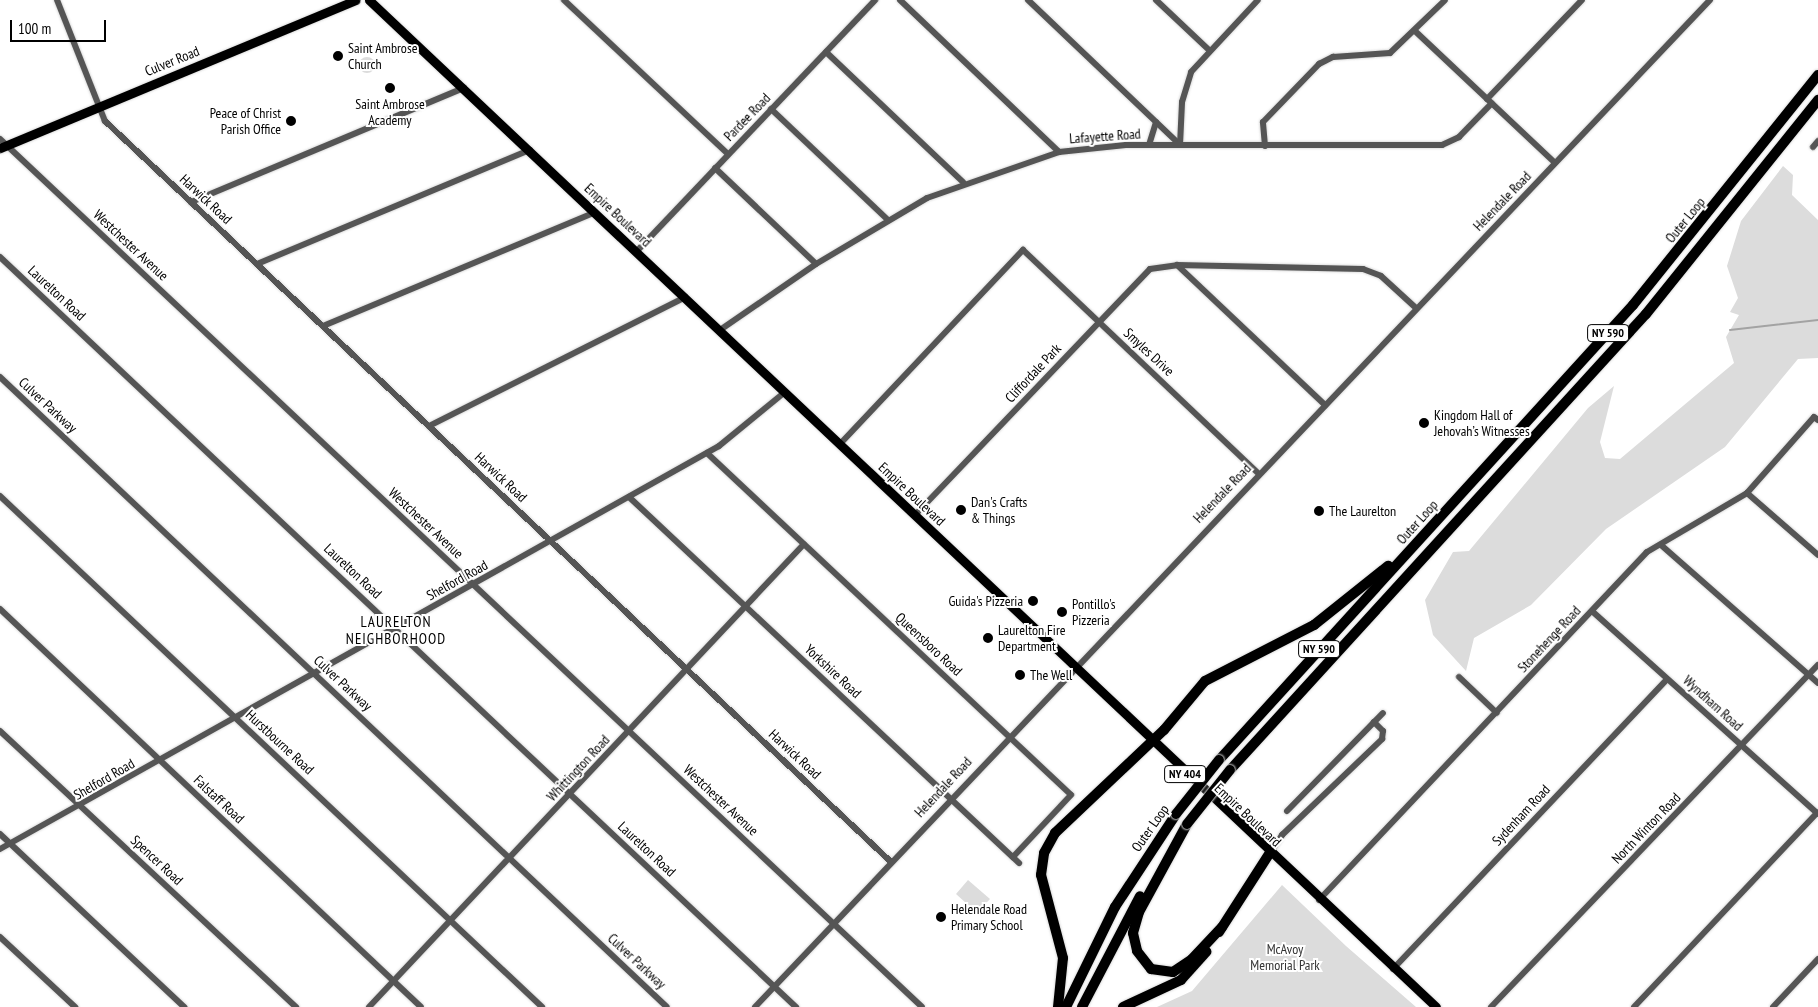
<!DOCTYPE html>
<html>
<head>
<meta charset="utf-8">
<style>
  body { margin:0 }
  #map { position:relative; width:1818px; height:1007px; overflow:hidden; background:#fff; font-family:"PT Sans Narrow",sans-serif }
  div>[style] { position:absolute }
  .green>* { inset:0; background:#dcdcdc }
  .round { border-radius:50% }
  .stream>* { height:2px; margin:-1px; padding:0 1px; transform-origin:1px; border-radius:1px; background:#a3a3a3 }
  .roads { filter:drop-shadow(0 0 1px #dbdbdb) drop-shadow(0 0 1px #dbdbdb) }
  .minor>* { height:6px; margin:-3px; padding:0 3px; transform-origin:3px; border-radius:3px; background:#555 }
  .major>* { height:9px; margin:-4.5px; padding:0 4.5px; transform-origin:4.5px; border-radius:4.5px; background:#000 }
  .highway>* { height:10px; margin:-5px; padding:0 5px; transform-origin:5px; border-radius:5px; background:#000 }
  .bridges { filter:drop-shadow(0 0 1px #dbdbdb) drop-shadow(0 0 1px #dbdbdb) }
  .highway-bridge>* { height:10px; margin:-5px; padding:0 5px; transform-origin:5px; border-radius:5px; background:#000 }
  .dots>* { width:14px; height:14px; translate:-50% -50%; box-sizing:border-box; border:2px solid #fff; border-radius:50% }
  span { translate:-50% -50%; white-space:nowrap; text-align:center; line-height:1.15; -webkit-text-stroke:4px #fff; paint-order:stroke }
  .shield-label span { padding:1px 4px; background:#fff; border:1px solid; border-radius:4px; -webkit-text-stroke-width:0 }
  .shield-label { font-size:12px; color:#000; font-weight:700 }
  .poi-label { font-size:14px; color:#000 }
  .left { translate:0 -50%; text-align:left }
  .right { translate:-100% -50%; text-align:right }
  .street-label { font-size:14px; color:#000 }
  .park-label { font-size:14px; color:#333 }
  .neighbourhood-label { font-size:15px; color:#000; letter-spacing:1px }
  .scale { position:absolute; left:10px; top:20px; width:96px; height:22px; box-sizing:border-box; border:2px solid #000; border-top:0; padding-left:6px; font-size:15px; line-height:18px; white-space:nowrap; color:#000; -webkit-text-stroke:4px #fff; paint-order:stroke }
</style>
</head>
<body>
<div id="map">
  <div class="green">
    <div class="round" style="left:359px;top:57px;width:16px;height:16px"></div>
    <div style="clip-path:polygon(1783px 166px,1793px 175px,1792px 195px,1818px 220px,1818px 358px,1798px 359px,1725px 447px,1606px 529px,1531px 605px,1474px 638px,1466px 671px,1433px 635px,1425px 600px,1453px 552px,1469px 551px,1588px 408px,1614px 386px,1600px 442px,1605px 458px,1620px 459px,1734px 363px,1726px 337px,1739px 315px,1730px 312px,1738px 298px,1727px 266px,1741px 221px)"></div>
    <div style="clip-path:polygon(968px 880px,990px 899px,977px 913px,956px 894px)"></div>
    <div style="clip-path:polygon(1282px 885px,1346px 946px,1416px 1007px,1157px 1007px,1192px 991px)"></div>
  </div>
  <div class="stream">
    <div style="left:1730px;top:330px;width:89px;rotate:-6.5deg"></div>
  </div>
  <div class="roads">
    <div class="minor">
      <div style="left:57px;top:0;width:130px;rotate:68.4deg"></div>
      <div style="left:105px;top:121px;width:1080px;rotate:43.31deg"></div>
      <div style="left:564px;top:0;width:225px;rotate:43.2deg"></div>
      <div style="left:900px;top:0;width:220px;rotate:43.7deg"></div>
      <div style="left:1028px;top:0;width:210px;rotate:43.6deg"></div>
      <div style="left:1156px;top:0;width:73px;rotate:43.3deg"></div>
      <div style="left:1415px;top:31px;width:192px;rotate:43.3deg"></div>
      <div style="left:826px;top:52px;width:189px;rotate:43.5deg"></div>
      <div style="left:1487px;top:99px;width:137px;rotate:-46.2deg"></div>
      <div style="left:771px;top:109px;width:161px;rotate:43.5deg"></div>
      <div style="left:0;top:139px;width:1266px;rotate:43.27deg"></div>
      <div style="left:1149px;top:145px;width:24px;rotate:-73deg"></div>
      <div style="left:1180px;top:145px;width:43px;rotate:-87.3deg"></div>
      <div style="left:1182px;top:102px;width:31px;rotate:-73deg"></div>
      <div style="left:1191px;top:72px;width:98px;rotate:-47.1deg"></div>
      <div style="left:1265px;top:146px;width:24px;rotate:-95deg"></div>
      <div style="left:1263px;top:122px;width:81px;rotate:-46deg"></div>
      <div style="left:1319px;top:64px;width:16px;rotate:-27deg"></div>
      <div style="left:1333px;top:57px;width:57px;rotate:-4deg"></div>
      <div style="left:1390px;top:53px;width:76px;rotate:-43.9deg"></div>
      <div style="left:1813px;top:147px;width:8px;rotate:-50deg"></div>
      <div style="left:715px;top:168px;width:139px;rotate:43.5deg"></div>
      <div style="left:191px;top:202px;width:296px;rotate:-22.7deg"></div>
      <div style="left:637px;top:251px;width:346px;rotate:-46.5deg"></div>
      <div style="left:0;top:257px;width:1094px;rotate:43.3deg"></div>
      <div style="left:257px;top:264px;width:296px;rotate:-22.7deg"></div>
      <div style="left:1177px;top:265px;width:204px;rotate:43.4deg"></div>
      <div style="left:323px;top:326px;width:295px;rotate:-22.7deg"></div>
      <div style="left:720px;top:330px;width:116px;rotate:-34.5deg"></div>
      <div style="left:816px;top:264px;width:129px;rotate:-30.7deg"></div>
      <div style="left:927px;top:198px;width:140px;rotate:-19.2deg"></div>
      <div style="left:1059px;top:152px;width:67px;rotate:-6deg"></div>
      <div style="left:1126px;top:145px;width:316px"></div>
      <div style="left:1442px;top:145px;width:19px;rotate:-25deg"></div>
      <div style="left:1459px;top:137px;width:47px;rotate:-45.9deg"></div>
      <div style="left:0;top:377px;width:917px;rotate:43.37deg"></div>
      <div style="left:429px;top:426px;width:287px;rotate:-26.7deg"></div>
      <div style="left:840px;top:444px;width:267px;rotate:-46.7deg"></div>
      <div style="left:1023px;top:250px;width:324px;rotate:43.5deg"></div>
      <div style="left:707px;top:453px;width:499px;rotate:43.2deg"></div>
      <div style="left:1071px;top:795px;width:85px;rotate:133.1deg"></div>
      <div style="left:1747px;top:493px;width:94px;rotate:41.1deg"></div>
      <div style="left:0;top:496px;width:745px;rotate:43.31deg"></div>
      <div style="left:629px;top:497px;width:535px;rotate:43.18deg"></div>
      <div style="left:915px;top:515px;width:340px;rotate:-46.3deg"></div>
      <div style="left:1150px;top:269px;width:27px;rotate:-8deg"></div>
      <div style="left:1177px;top:265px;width:186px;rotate:1.2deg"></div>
      <div style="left:1363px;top:269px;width:19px;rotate:21deg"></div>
      <div style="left:1381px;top:276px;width:47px;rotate:42.4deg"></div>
      <div style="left:1661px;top:545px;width:209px;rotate:41.3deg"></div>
      <div style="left:0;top:609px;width:579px;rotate:43.39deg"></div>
      <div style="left:1593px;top:612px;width:302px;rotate:41.9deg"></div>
      <div style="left:1459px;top:677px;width:52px;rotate:43.5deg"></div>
      <div style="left:0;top:731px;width:405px;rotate:43deg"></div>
      <div style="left:1287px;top:811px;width:137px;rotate:-45.6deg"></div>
      <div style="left:0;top:834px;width:253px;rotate:43.2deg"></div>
      <div style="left:0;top:849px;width:824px;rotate:-29.27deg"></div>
      <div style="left:719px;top:446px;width:85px;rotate:-39.3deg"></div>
      <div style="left:1270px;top:853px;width:22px;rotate:-56deg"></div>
      <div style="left:1282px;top:835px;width:139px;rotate:-43.8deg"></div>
      <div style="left:1382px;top:739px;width:8px;rotate:-83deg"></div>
      <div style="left:1383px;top:731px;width:13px;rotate:-135deg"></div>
      <div style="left:1319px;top:900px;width:478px;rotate:-46.7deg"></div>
      <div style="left:1647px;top:552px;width:116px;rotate:-30.5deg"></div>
      <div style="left:1747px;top:493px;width:101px;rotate:-48.6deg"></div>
      <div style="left:1814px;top:417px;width:5px;rotate:37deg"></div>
      <div style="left:0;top:937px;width:103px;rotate:43deg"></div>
      <div style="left:1393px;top:969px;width:399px;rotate:-46.6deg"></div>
      <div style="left:369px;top:1007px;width:635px;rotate:-46.79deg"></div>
      <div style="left:755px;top:1007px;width:1388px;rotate:-46.52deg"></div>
      <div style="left:1491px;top:1007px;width:473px;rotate:-46.3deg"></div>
      <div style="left:1634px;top:1007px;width:267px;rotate:-46.7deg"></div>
      <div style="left:1773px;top:1007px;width:66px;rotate:-46.8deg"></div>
    </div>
    <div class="major">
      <div style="left:369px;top:0;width:1467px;rotate:43.34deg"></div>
      <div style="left:0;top:148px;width:385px;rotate:-22.6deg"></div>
    </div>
    <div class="highway">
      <div style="left:1219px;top:760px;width:615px;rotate:-47.7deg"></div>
      <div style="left:1633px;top:305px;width:295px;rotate:-51.2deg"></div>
      <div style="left:1230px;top:770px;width:617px;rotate:-47.63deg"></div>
      <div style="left:1646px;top:314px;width:275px;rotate:-51.2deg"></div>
      <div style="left:1187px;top:824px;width:100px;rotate:118.6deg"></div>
      <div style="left:1139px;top:912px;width:22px;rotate:106deg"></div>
      <div style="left:1133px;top:933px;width:18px;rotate:77deg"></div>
      <div style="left:1137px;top:951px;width:23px;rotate:52deg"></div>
      <div style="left:1151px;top:969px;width:22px;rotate:8deg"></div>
      <div style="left:1173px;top:972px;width:23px;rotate:-34deg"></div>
      <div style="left:1192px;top:959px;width:44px;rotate:-46.8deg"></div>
      <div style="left:1219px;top:932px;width:93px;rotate:-57.3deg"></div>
      <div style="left:1058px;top:1007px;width:49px;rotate:-84.2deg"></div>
      <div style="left:1063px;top:958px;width:86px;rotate:-104.8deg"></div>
      <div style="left:1041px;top:875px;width:22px;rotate:-82deg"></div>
      <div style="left:1044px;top:853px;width:23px;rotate:-61deg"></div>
      <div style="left:1055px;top:833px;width:150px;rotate:-43.4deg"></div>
      <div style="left:1164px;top:730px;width:64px;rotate:-50.1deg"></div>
      <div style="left:1205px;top:681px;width:123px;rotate:-27.2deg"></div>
      <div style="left:1314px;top:625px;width:95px;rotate:-38.6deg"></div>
      <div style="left:1066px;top:1007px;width:111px;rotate:-63.9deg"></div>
      <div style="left:1115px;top:907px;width:111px;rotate:-56.7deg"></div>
      <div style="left:1082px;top:1007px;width:125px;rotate:-62.4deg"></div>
      <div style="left:1123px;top:1007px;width:64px;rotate:-25deg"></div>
      <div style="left:1181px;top:980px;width:38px;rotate:-48deg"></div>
    </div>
  </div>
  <div class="bridges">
    <div class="highway-bridge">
      <div style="left:1176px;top:814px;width:69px;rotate:-51.5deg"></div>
      <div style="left:1187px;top:824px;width:69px;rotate:-51.5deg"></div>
    </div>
  </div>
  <div class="dots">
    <div style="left:338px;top:56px;background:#000"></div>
    <div style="left:390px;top:88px;background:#000"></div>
    <div style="left:291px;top:121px;background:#000"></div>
    <div style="left:1424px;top:423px;background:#000"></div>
    <div style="left:961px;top:510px;background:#000"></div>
    <div style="left:1319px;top:511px;background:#000"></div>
    <div style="left:1033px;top:601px;background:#000"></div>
    <div style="left:1062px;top:612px;background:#000"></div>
    <div style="left:988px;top:638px;background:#000"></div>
    <div style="left:1020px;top:675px;background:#000"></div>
    <div style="left:941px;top:917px;background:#000"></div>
  </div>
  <div class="shield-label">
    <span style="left:1608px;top:333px">NY 590</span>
    <span style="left:1319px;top:649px">NY 590</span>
    <span style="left:1185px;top:774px">NY 404</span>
  </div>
  <div class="poi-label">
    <span class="left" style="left:348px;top:56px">Saint Ambrose<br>Church</span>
    <span style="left:390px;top:112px">Saint Ambrose<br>Academy</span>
    <span class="right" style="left:281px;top:121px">Peace of Christ<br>Parish Office</span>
    <span class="left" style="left:1434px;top:423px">Kingdom Hall of<br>Jehovah’s Witnesses</span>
    <span class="left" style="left:971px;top:510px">Dan's Crafts<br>&amp; Things</span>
    <span class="left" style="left:1329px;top:511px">The Laurelton</span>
    <span class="right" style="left:1023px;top:601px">Guida's Pizzeria</span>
    <span class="left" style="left:1072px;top:612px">Pontillo's<br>Pizzeria</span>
    <span class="left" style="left:998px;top:638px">Laurelton Fire<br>Department</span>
    <span class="left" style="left:1030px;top:675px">The Well</span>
    <span class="left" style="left:951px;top:917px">Helendale Road<br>Primary School</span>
  </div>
  <div class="street-label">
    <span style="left:172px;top:61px;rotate:-22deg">Culver Road</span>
    <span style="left:747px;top:117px;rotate:-46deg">Pardee Road</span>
    <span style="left:1105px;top:136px;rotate:-4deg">Lafayette Road</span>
    <span style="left:206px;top:199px;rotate:43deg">Harwick Road</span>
    <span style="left:1502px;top:201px;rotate:-46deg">Helendale Road</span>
    <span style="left:618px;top:215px;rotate:43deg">Empire Boulevard</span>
    <span style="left:1685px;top:220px;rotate:-51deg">Outer Loop</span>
    <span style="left:131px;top:245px;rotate:43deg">Westchester Avenue</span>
    <span style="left:57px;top:293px;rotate:43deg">Laurelton Road</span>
    <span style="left:1149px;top:352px;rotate:43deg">Smyles Drive</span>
    <span style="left:1033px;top:373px;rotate:-47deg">Cliffordale Park</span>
    <span style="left:48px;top:405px;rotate:43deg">Culver Parkway</span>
    <span style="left:501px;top:477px;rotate:43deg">Harwick Road</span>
    <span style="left:1222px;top:493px;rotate:-46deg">Helendale Road</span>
    <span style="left:912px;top:494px;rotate:43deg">Empire Boulevard</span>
    <span style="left:1417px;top:522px;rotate:-48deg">Outer Loop</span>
    <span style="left:426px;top:523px;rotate:43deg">Westchester Avenue</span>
    <span style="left:353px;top:571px;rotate:43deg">Laurelton Road</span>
    <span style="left:457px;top:580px;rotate:-29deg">Shelford Road</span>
    <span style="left:1549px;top:639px;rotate:-47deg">Stonehenge Road</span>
    <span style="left:929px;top:644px;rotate:43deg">Queensboro Road</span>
    <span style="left:833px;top:671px;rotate:43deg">Yorkshire Road</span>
    <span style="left:343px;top:683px;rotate:43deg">Culver Parkway</span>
    <span style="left:1713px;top:703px;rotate:42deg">Wyndham Road</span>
    <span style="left:280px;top:742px;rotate:43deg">Hurstbourne Road</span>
    <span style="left:795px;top:754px;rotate:43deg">Harwick Road</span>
    <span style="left:578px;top:768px;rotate:-47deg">Whittington Road</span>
    <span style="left:104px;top:779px;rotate:-30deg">Shelford Road</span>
    <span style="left:943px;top:787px;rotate:-47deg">Helendale Road</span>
    <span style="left:219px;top:799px;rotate:43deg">Falstaff Road</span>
    <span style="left:721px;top:800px;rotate:43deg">Westchester Avenue</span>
    <span style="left:1248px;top:815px;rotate:43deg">Empire Boulevard</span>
    <span style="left:1521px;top:815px;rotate:-47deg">Sydenham Road</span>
    <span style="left:1150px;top:828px;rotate:-55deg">Outer Loop</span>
    <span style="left:1646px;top:828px;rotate:-46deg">North Winton Road</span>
    <span style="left:647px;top:849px;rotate:43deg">Laurelton Road</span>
    <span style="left:157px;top:860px;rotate:43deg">Spencer Road</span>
    <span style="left:637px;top:961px;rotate:43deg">Culver Parkway</span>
  </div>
  <div class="park-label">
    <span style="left:1285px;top:957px">McAvoy<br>Memorial Park</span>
  </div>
  <div class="neighbourhood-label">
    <span style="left:396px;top:630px">LAURELTON<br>NEIGHBORHOOD</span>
  </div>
  <div class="scale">100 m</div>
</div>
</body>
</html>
